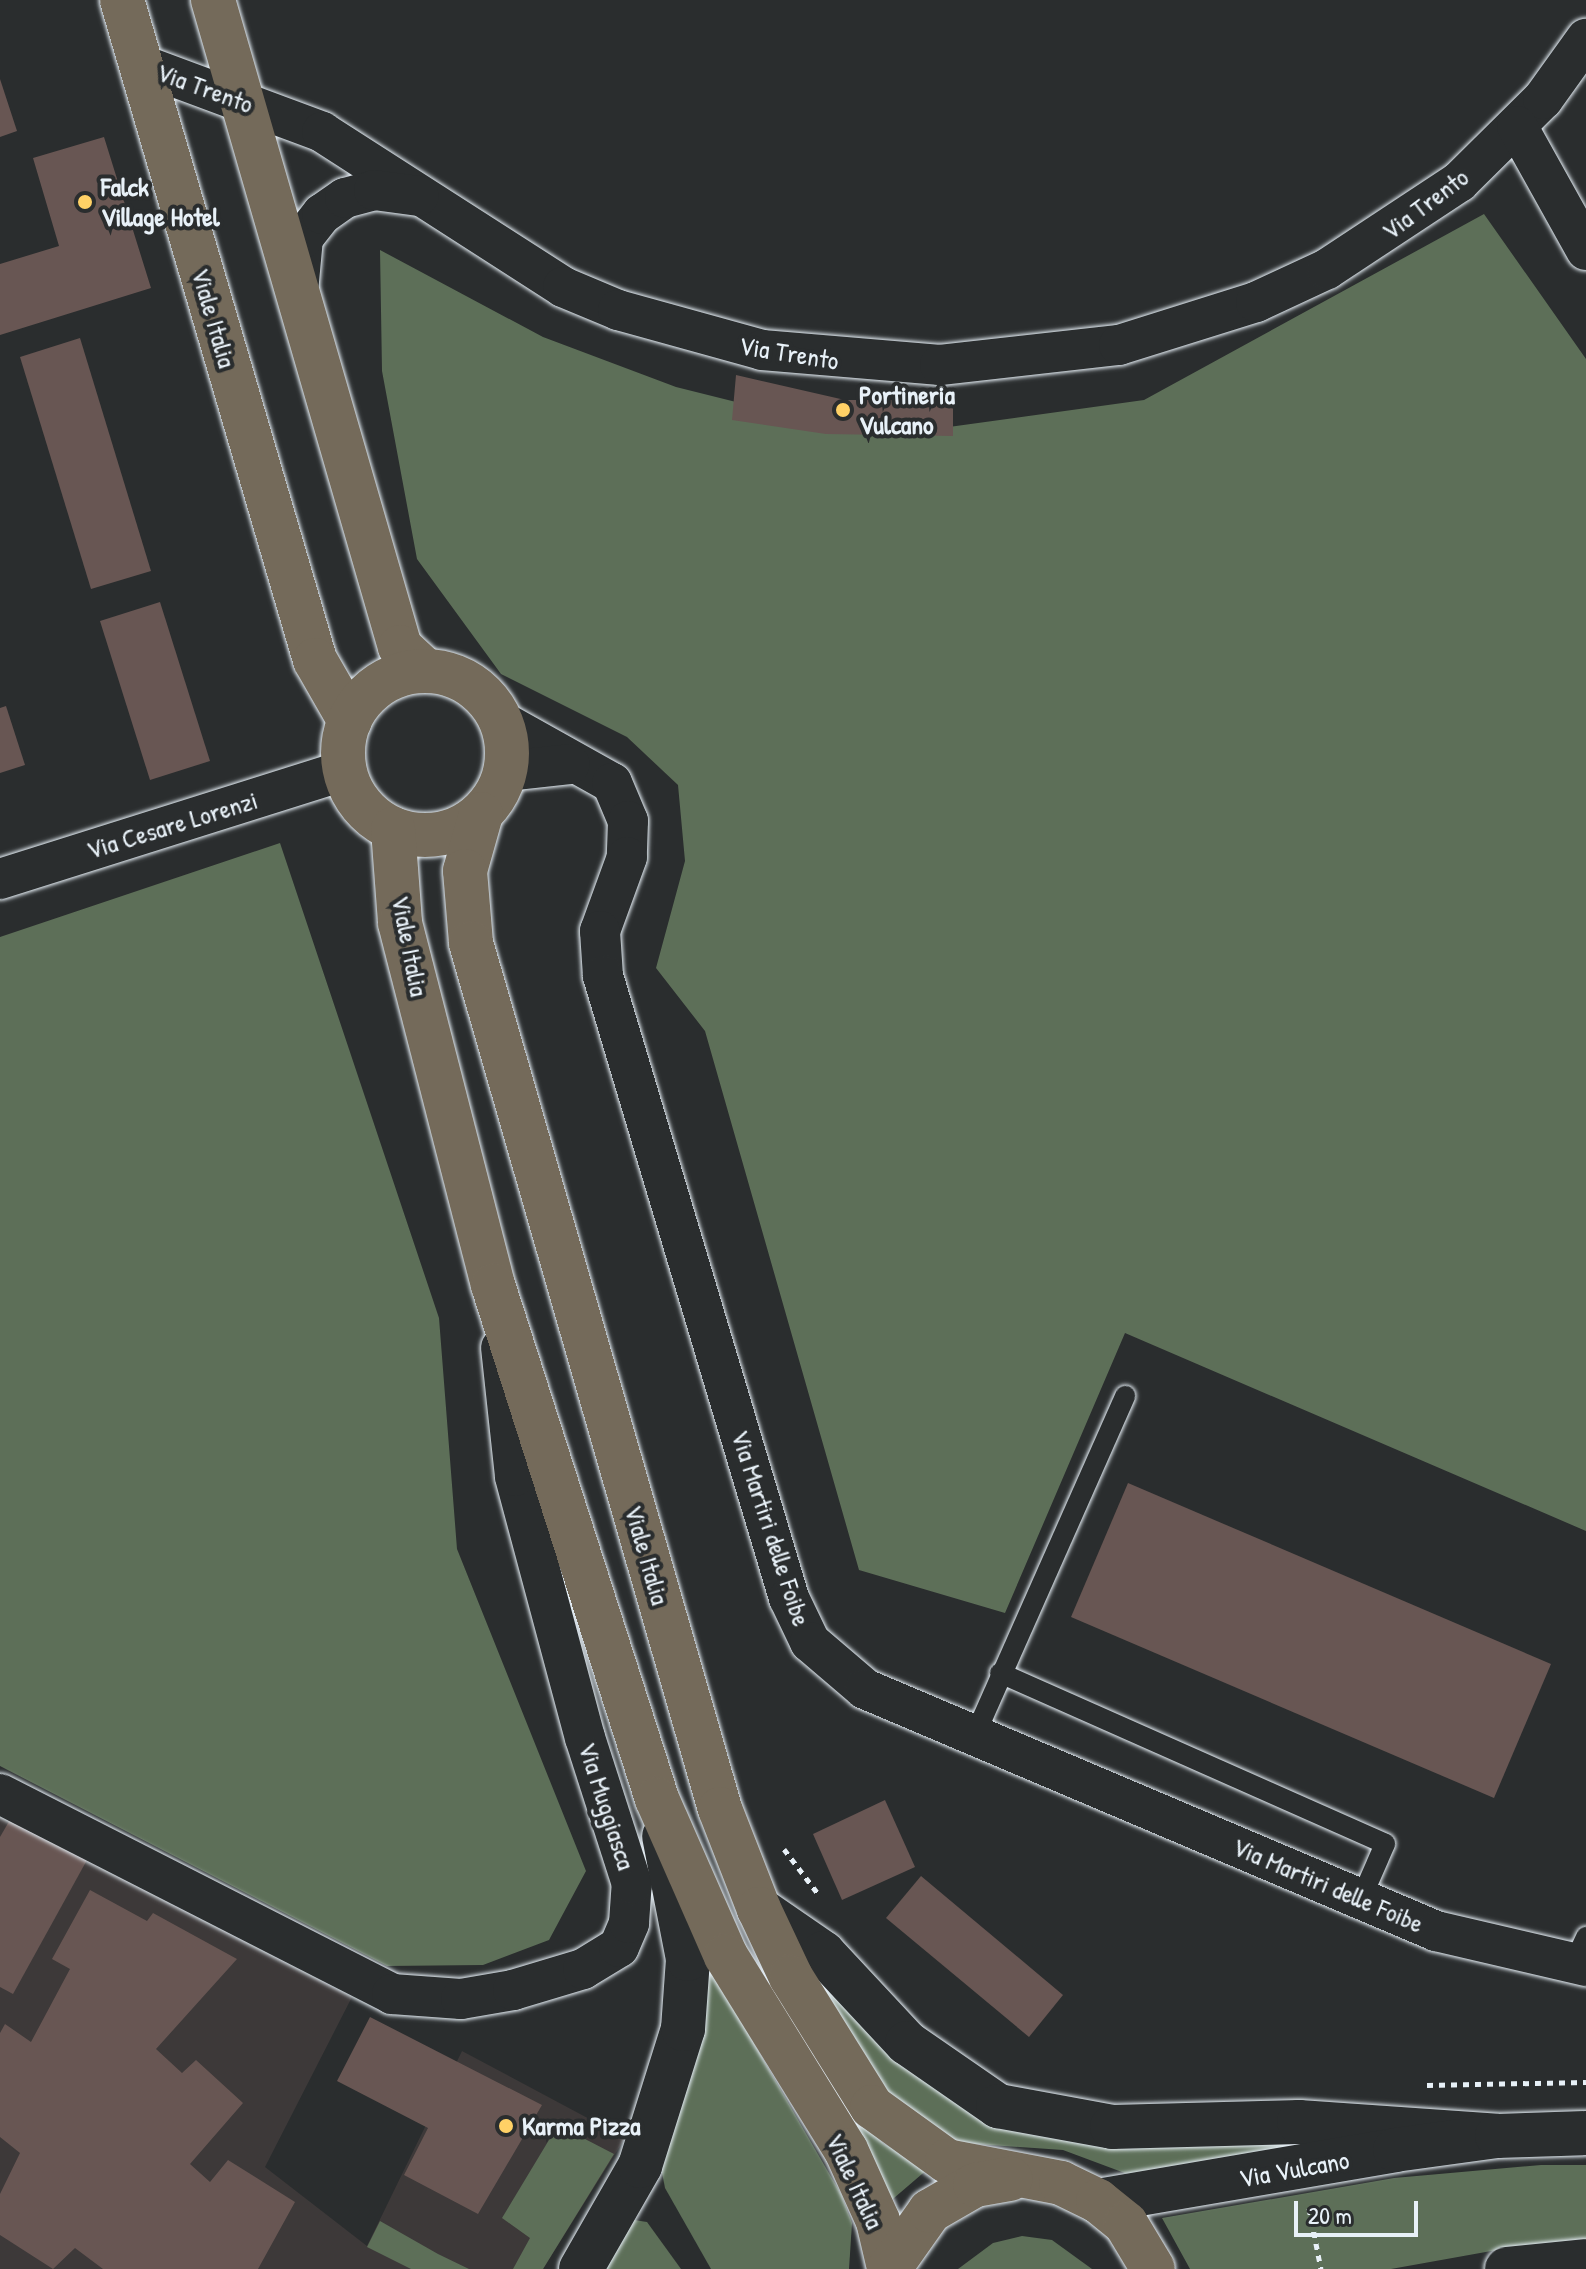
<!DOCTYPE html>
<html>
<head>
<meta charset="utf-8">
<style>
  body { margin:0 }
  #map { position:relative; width:1586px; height:2269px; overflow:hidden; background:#2a2d2e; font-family:"Patrick Hand",sans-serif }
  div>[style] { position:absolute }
  .built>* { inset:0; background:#3d3939 }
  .green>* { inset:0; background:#5d6f58 }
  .building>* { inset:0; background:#685653 }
  .path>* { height:5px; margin-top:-2.5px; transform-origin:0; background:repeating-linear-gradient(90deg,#e8f1f8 0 6px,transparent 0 12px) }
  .roads { filter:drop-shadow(0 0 2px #e8f1f8) drop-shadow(0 0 2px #e8f1f8) }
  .service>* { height:20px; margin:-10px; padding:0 10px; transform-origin:10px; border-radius:10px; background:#2a2d2e }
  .minor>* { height:40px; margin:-20px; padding:0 20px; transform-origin:20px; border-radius:20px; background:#2a2d2e }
  .secondary>* { height:44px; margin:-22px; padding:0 22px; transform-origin:22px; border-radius:22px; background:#2a2d2e }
  .primary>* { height:44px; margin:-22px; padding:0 22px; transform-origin:22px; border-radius:22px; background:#746a5a }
  .primary>.ring { margin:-22px; padding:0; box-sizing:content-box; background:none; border:44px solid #746a5a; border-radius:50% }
  .dots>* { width:22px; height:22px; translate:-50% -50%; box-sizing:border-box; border:4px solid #2a2d2e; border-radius:50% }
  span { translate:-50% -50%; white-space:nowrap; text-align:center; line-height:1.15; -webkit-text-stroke:8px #2a2d2e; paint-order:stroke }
  .street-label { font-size:26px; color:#e8f1f8 }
  .poi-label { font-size:26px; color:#e8f1f8; font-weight:700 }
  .left { translate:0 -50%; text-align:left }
  .scale { position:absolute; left:1294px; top:2201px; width:124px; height:36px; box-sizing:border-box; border:4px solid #e8f1f8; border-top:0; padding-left:10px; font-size:24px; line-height:28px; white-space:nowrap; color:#e8f1f8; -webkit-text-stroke:6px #2a2d2e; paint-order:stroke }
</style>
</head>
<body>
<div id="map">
  <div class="built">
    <div style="clip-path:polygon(0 1813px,352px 1997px,265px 2167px,367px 2246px,462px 2051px,625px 2138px,543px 2269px,0 2269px)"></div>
  </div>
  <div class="green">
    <div style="clip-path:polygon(1484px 214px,1586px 359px,1586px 1531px,1125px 1333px,1005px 1613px,859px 1570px,705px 1031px,656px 968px,685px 861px,678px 785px,627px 737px,501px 674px,417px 559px,382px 371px,380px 250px,543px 337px,676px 387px,876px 437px,1144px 400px)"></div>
    <div style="clip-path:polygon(280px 843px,439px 1318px,457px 1549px,586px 1871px,549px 1940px,483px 1965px,387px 1966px,0 1766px,0 937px)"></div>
    <div style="clip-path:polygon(708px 1964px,841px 2194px,852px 2223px,849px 2269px,711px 2269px,665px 2188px,659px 2157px)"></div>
    <div style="clip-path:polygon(828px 1984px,926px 2080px,1284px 2137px,1288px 2153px,1130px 2175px,1063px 2150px,962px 2143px,916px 2120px,881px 2090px,819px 1992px)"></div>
    <div style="clip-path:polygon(856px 2118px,884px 2144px,929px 2168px,887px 2204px,848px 2124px)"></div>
    <div style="clip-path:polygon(558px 2125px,614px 2154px,543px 2269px,513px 2269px,530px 2238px,502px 2218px)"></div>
    <div style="clip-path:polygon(1541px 2165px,1586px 2165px,1586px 2242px,1508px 2248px,1391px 2269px,1190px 2269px,1162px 2218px,1394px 2178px)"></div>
    <div style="clip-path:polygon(634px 2220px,647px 2222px,681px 2269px,589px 2269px)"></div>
    <div style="clip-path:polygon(380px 2221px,438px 2254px,469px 2269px,411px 2269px,367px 2247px)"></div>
    <div style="clip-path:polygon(1022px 2236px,1052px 2240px,1092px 2269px,958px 2269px,993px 2243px)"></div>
  </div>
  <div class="building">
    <div style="clip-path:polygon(0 79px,17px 131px,0 137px)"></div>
    <div style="clip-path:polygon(104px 137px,151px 288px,0 335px,0 264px,59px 246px,33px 158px)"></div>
    <div style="clip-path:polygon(80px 338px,151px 571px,91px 589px,20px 357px)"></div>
    <div style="clip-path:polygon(736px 375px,845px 400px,953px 400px,953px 436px,826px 434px,732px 420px)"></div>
    <div style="clip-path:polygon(160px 602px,210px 761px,150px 780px,100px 621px)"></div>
    <div style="clip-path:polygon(6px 706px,25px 765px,0 773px,0 708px)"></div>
    <div style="clip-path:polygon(1128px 1483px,1551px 1664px,1494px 1798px,1071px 1617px)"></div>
    <div style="clip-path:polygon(885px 1800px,915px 1867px,842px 1900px,813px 1834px)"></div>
    <div style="clip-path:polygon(11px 1818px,87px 1860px,13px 1994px,0 1987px,0 1837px)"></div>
    <div style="clip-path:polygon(921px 1876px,1063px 1995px,1029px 2037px,886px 1918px)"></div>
    <div style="clip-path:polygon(90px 1890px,147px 1921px,153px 1913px,237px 1959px,156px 2049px,182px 2073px,196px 2060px,243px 2103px,190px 2164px,210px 2182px,228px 2160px,295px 2202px,258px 2269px,103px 2269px,75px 2248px,53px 2269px,0 2235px,0 2194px,20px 2153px,0 2137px,0 2033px,5px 2024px,31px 2042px,70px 1969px,52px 1959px)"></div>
    <div style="clip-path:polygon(370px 2017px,542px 2105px,478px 2214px,404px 2175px,428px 2128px,337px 2081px)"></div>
  </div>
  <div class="path">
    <div style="left:784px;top:1849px;width:58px;rotate:52.7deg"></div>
    <div style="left:1427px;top:2085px;width:159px;rotate:-1.1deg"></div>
    <div style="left:1309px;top:2208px;width:62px;rotate:78.9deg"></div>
  </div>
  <div class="roads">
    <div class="service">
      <div style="left:1000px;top:1673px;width:421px;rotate:23.9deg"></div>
      <div style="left:1385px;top:1844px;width:60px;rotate:113.6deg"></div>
      <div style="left:975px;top:1735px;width:371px;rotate:-66.1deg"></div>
      <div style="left:1574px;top:1963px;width:29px;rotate:-65deg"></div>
    </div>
    <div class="minor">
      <div style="left:145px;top:66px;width:189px;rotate:20.4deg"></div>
      <div style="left:322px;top:132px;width:287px;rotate:32.7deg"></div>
      <div style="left:563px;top:287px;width:60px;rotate:22.7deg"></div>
      <div style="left:618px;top:310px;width:149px;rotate:15.5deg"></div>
      <div style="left:762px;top:350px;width:179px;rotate:4.8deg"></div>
      <div style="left:940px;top:365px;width:180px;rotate:-6.4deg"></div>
      <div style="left:1119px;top:345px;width:144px;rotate:-17.4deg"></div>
      <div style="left:1256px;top:302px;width:78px;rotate:-24.9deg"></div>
      <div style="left:1327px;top:269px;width:158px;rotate:-33.4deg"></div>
      <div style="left:1459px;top:182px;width:118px;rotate:-44.7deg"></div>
      <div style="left:1543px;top:99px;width:74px;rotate:-54.4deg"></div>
      <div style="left:1517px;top:126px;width:142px;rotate:60.9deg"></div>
      <div style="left:298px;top:292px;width:54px;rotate:-84.7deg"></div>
      <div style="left:303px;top:238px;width:31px;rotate:-52deg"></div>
      <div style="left:322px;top:214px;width:28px;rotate:-35deg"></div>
      <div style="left:345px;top:198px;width:30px;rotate:-15deg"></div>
      <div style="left:374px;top:190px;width:45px;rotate:7.6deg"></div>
      <div style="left:501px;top:721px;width:127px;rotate:29.2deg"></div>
      <div style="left:612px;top:783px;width:41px;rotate:67.2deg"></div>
      <div style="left:628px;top:821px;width:36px;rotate:92deg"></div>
      <div style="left:627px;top:857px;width:79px;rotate:110deg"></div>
      <div style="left:600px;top:931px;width:45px;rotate:86.2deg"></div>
      <div style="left:603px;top:976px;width:649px;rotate:73.35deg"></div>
      <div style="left:789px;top:1598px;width:49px;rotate:64.5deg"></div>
      <div style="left:810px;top:1642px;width:72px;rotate:40.5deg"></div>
      <div style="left:865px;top:1689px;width:620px;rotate:22.97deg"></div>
      <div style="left:1436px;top:1931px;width:154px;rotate:13.1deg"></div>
      <div style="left:506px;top:771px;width:64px;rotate:-6.2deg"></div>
      <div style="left:0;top:879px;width:362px;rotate:-17.5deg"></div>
      <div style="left:0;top:1794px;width:440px;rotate:27deg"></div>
      <div style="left:392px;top:1994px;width:69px;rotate:4.1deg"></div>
      <div style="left:461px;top:1999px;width:53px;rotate:-9.8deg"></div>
      <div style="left:513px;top:1990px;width:73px;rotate:-16.7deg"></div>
      <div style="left:583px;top:1969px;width:42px;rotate:-31.4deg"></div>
      <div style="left:619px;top:1947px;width:26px;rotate:-67deg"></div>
      <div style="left:629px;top:1923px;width:39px;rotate:-86deg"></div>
      <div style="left:632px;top:1884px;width:153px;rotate:-107.8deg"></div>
      <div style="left:585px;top:1738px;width:271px;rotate:-105deg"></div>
      <div style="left:515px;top:1476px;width:129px;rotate:-96.2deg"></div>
    </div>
    <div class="secondary">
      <div style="left:759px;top:1909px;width:78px;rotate:34.5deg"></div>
      <div style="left:823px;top:1953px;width:123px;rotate:47deg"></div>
      <div style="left:907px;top:2043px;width:111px;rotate:34.7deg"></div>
      <div style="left:998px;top:2106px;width:116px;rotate:10.4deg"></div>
      <div style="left:1112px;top:2127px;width:187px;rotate:-1.5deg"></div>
      <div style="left:1299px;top:2122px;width:198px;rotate:4deg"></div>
      <div style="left:1098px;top:2201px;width:301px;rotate:-9.7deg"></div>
      <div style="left:1395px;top:2150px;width:103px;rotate:-7.8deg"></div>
      <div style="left:1497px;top:2136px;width:89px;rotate:-1.9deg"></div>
      <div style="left:581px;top:2269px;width:119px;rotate:-60.2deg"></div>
      <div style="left:640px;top:2166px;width:144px;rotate:-72.6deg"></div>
      <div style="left:683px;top:2029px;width:70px;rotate:-85.9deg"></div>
      <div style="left:688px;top:1959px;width:125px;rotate:-101deg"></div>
      <div style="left:1507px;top:2269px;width:79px;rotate:-5.8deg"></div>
    </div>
    <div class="primary">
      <div style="left:122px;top:0;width:688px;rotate:73.7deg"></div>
      <div style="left:315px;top:660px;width:70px;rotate:60.2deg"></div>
      <div style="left:213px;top:0;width:673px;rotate:73.88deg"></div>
      <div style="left:400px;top:647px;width:35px;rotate:43deg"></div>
      <div class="ring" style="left:343px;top:671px;width:120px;height:120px"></div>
      <div style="left:481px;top:814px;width:59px;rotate:105.7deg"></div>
      <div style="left:465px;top:871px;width:72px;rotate:85.2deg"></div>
      <div style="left:471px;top:943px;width:901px;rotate:73.96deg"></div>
      <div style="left:720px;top:1809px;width:107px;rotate:68.7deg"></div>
      <div style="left:759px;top:1909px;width:75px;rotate:64.8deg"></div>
      <div style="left:791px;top:1977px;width:153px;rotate:58.1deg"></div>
      <div style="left:872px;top:2107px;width:92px;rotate:35.8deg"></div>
      <div style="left:947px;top:2161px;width:116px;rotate:10.9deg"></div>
      <div style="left:1061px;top:2183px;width:41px;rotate:25.9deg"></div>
      <div style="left:1098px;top:2201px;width:36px;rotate:39deg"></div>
      <div style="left:1126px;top:2224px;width:52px;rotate:59deg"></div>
      <div style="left:393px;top:829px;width:94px;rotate:85.7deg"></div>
      <div style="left:400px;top:923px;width:374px;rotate:75.6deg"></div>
      <div style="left:493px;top:1285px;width:540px;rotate:72.3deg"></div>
      <div style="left:657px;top:1799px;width:171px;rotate:66.3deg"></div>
      <div style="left:726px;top:1956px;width:228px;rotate:58.3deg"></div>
      <div style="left:846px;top:2150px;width:78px;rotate:65.7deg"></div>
      <div style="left:878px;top:2221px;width:48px;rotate:76.8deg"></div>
      <div style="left:889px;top:2269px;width:71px;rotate:-54.7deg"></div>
      <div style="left:930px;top:2211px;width:52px;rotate:-30deg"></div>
      <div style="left:975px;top:2185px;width:36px;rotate:-10deg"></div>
    </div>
  </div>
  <div class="dots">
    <div style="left:85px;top:202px;background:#ffd166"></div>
    <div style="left:843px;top:410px;background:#ffd166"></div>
    <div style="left:506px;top:2126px;background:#ffd166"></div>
  </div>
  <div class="street-label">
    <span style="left:205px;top:88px;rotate:20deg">Via Trento</span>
    <span style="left:1425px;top:204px;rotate:-37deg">Via Trento</span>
    <span style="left:214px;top:318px;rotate:74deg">Viale Italia</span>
    <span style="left:789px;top:353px;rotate:9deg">Via Trento</span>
    <span style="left:172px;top:825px;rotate:-17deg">Via Cesare Lorenzi</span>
    <span style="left:410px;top:946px;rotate:79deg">Viale Italia</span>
    <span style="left:771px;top:1528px;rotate:72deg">Via Martiri delle Foibe</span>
    <span style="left:647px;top:1555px;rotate:74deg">Viale Italia</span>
    <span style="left:607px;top:1806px;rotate:72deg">Via Muggiasca</span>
    <span style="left:1328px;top:1885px;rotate:23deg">Via Martiri delle Foibe</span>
    <span style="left:1294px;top:2169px;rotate:-10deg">Via Vulcano</span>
    <span style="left:855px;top:2181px;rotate:65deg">Viale Italia</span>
  </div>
  <div class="poi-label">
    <span class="left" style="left:101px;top:202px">Falck<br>Village Hotel</span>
    <span class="left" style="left:859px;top:410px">Portineria<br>Vulcano</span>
    <span class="left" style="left:522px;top:2126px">Karma Pizza</span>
  </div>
  <div class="scale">20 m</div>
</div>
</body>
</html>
